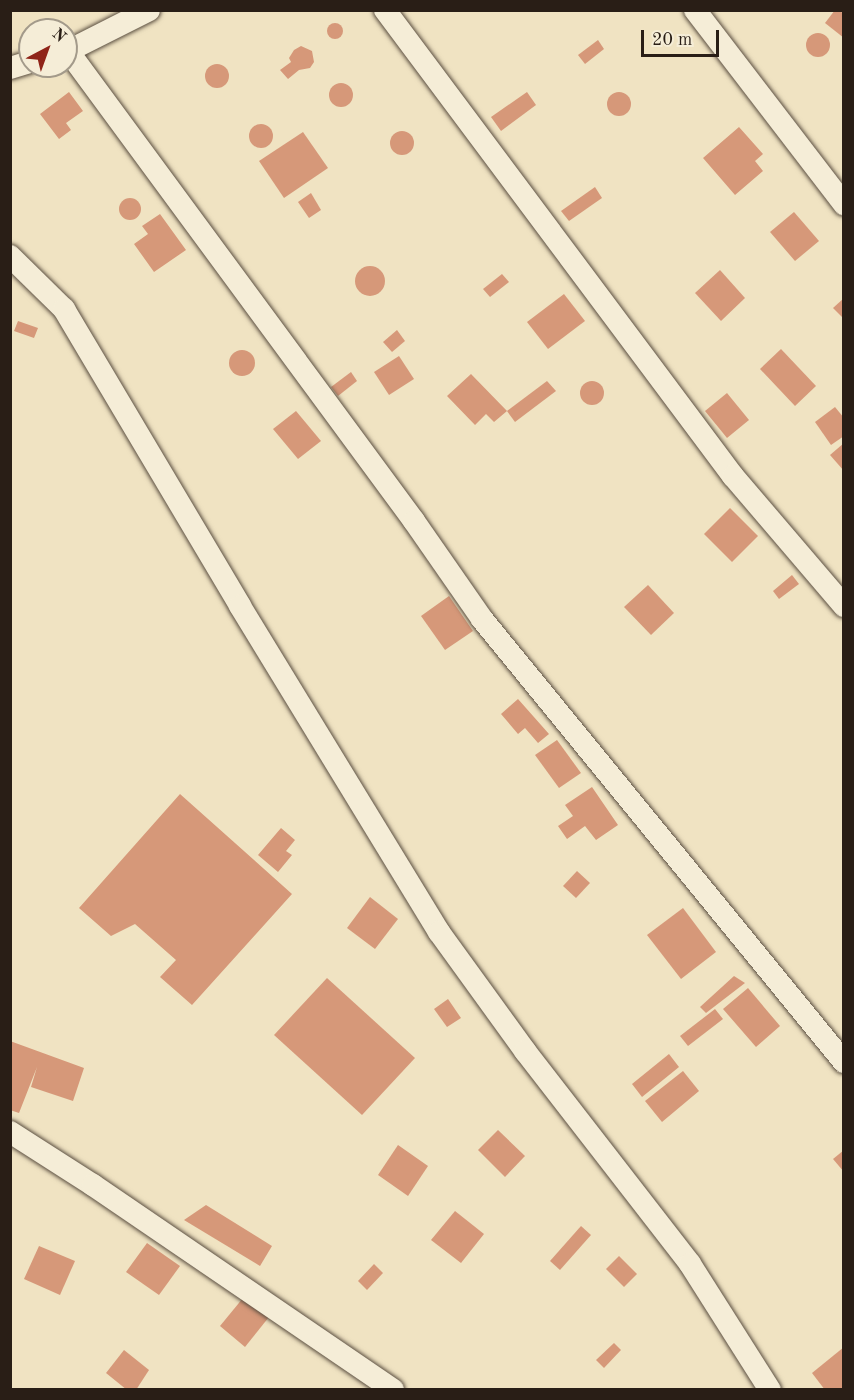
<!DOCTYPE html>
<html>
<head>
<meta charset="utf-8">
<style>
  body { margin:0 }
  #map { position:relative; width:854px; height:1400px; overflow:hidden; background:#f0e3c2; font-family:"Old Standard TT",serif }
  div>[style] { position:absolute }
  .building>* { inset:0; background:#d69879 }
  .round { border-radius:50% }
  .roads { filter:drop-shadow(0 0 2px #5b4f41) drop-shadow(0 0 2px #5b4f41) }
  .minor>* { height:22px; margin:-11px; padding:0 11px; transform-origin:11px; border-radius:11px; background:#f5edd7 }
  span { translate:-50% -50%; white-space:nowrap; text-align:center; line-height:1.15; -webkit-text-stroke:4.5px #f5edd7; paint-order:stroke }
  .frame { position:absolute; inset:0; border:12px solid #291e16; pointer-events:none }
  .north { position:absolute; left:18px; top:18px; width:60px; height:60px; box-sizing:border-box; background:#f5edd7; border:2px solid #a39a8a; border-radius:50%; rotate:41deg; font-size:16px; font-weight:700; line-height:24px; text-align:center; color:#291e16 }
  .north::after { content:''; display:block; margin:auto; width:21px; height:27px; background:#8f2418; clip-path:polygon(50% 0,100% 100%,50% 72%,0 100%) }
  .scale { position:absolute; left:641px; top:30px; width:78px; height:27px; box-sizing:border-box; border:3px solid #291e16; border-top:0; padding-left:8px; font-size:18px; line-height:21px; white-space:nowrap; color:#291e16; -webkit-text-stroke:4px #f5edd7; paint-order:stroke }
</style>
</head>
<body>
<div id="map">
  <div class="building">
    <div style="clip-path:polygon(835px 10px,844px 13px,844px 38px,825px 23px)"></div>
    <div class="round" style="left:327px;top:23px;width:16px;height:16px"></div>
    <div class="round" style="left:806px;top:33px;width:24px;height:24px"></div>
    <div style="clip-path:polygon(598px 40px,604px 49px,585px 64px,578px 55px)"></div>
    <div style="clip-path:polygon(301px 46px,312px 51px,314px 62px,310px 68px,299px 70px,288px 79px,280px 70px,291px 62px,289px 58px,294px 50px)"></div>
    <div class="round" style="left:205px;top:64px;width:24px;height:24px"></div>
    <div class="round" style="left:329px;top:83px;width:24px;height:24px"></div>
    <div class="round" style="left:607px;top:92px;width:24px;height:24px"></div>
    <div style="clip-path:polygon(69px 92px,83px 111px,66px 123px,71px 130px,59px 139px,40px 114px)"></div>
    <div style="clip-path:polygon(527px 92px,536px 105px,501px 131px,491px 117px)"></div>
    <div class="round" style="left:249px;top:124px;width:24px;height:24px"></div>
    <div style="clip-path:polygon(739px 127px,763px 154px,755px 161px,763px 171px,735px 195px,703px 158px)"></div>
    <div class="round" style="left:390px;top:131px;width:24px;height:24px"></div>
    <div style="clip-path:polygon(303px 132px,328px 168px,284px 198px,259px 161px)"></div>
    <div style="clip-path:polygon(595px 187px,602px 198px,569px 221px,561px 211px)"></div>
    <div style="clip-path:polygon(311px 193px,321px 210px,309px 218px,298px 202px)"></div>
    <div class="round" style="left:119px;top:198px;width:22px;height:22px"></div>
    <div style="clip-path:polygon(794px 212px,819px 241px,795px 261px,770px 232px)"></div>
    <div style="clip-path:polygon(160px 214px,186px 250px,154px 272px,134px 244px,148px 234px,142px 226px)"></div>
    <div class="round" style="left:355px;top:266px;width:30px;height:30px"></div>
    <div style="clip-path:polygon(720px 270px,745px 298px,721px 321px,695px 293px)"></div>
    <div style="clip-path:polygon(502px 274px,509px 282px,490px 297px,483px 289px)"></div>
    <div style="clip-path:polygon(564px 294px,585px 321px,548px 349px,527px 322px)"></div>
    <div style="clip-path:polygon(844px 298px,844px 319px,833px 308px)"></div>
    <div style="clip-path:polygon(18px 321px,38px 328px,34px 338px,14px 331px)"></div>
    <div style="clip-path:polygon(397px 330px,405px 341px,392px 352px,383px 342px)"></div>
    <div style="clip-path:polygon(781px 349px,816px 386px,795px 406px,760px 369px)"></div>
    <div class="round" style="left:229px;top:350px;width:26px;height:26px"></div>
    <div style="clip-path:polygon(399px 356px,414px 379px,389px 395px,374px 372px)"></div>
    <div style="clip-path:polygon(351px 372px,357px 381px,338px 396px,331px 387px)"></div>
    <div style="clip-path:polygon(471px 374px,507px 411px,494px 422px,486px 414px,475px 425px,447px 396px)"></div>
    <div class="round" style="left:580px;top:381px;width:24px;height:24px"></div>
    <div style="clip-path:polygon(547px 381px,556px 391px,515px 422px,507px 411px)"></div>
    <div style="clip-path:polygon(727px 393px,749px 420px,727px 438px,705px 411px)"></div>
    <div style="clip-path:polygon(835px 407px,844px 418px,844px 436px,831px 445px,815px 422px)"></div>
    <div style="clip-path:polygon(296px 411px,321px 441px,298px 459px,273px 429px)"></div>
    <div style="clip-path:polygon(844px 443px,844px 471px,830px 455px)"></div>
    <div style="clip-path:polygon(730px 508px,758px 536px,732px 562px,704px 534px)"></div>
    <div style="clip-path:polygon(792px 575px,799px 584px,779px 599px,773px 591px)"></div>
    <div style="clip-path:polygon(648px 585px,674px 613px,651px 635px,624px 607px)"></div>
    <div style="clip-path:polygon(449px 596px,473px 631px,445px 650px,421px 616px)"></div>
    <div style="clip-path:polygon(518px 699px,549px 734px,538px 743px,525px 728px,518px 734px,501px 714px)"></div>
    <div style="clip-path:polygon(557px 740px,581px 773px,559px 788px,535px 755px)"></div>
    <div style="clip-path:polygon(592px 787px,618px 825px,596px 840px,585px 826px,567px 839px,558px 826px,573px 816px,565px 805px)"></div>
    <div style="clip-path:polygon(180px 794px,292px 894px,192px 1005px,160px 977px,176px 960px,135px 924px,111px 936px,79px 908px)"></div>
    <div style="clip-path:polygon(281px 828px,295px 840px,286px 851px,292px 855px,278px 872px,258px 855px)"></div>
    <div style="clip-path:polygon(577px 871px,590px 883px,576px 898px,563px 886px)"></div>
    <div style="clip-path:polygon(370px 897px,398px 919px,375px 949px,347px 928px)"></div>
    <div style="clip-path:polygon(683px 908px,716px 952px,681px 979px,647px 935px)"></div>
    <div style="clip-path:polygon(734px 976px,745px 983px,706px 1013px,700px 1007px)"></div>
    <div style="clip-path:polygon(327px 978px,415px 1058px,362px 1115px,274px 1035px)"></div>
    <div style="clip-path:polygon(748px 988px,780px 1026px,756px 1047px,723px 1009px)"></div>
    <div style="clip-path:polygon(448px 999px,461px 1018px,447px 1027px,434px 1009px)"></div>
    <div style="clip-path:polygon(715px 1009px,723px 1019px,688px 1046px,680px 1036px)"></div>
    <div style="clip-path:polygon(10px 1041px,84px 1068px,73px 1101px,31px 1087px,37px 1067px,19px 1113px,10px 1110px)"></div>
    <div style="clip-path:polygon(669px 1054px,679px 1067px,642px 1097px,632px 1084px)"></div>
    <div style="clip-path:polygon(683px 1071px,699px 1091px,662px 1122px,645px 1101px)"></div>
    <div style="clip-path:polygon(498px 1130px,525px 1156px,505px 1177px,478px 1150px)"></div>
    <div style="clip-path:polygon(398px 1145px,428px 1166px,408px 1196px,378px 1175px)"></div>
    <div style="clip-path:polygon(844px 1150px,844px 1172px,833px 1159px)"></div>
    <div style="clip-path:polygon(206px 1205px,272px 1246px,260px 1266px,184px 1220px)"></div>
    <div style="clip-path:polygon(455px 1211px,484px 1234px,461px 1263px,431px 1240px)"></div>
    <div style="clip-path:polygon(581px 1226px,591px 1235px,560px 1270px,550px 1261px)"></div>
    <div style="clip-path:polygon(147px 1243px,180px 1266px,159px 1295px,126px 1272px)"></div>
    <div style="clip-path:polygon(39px 1246px,75px 1261px,60px 1295px,24px 1279px)"></div>
    <div style="clip-path:polygon(619px 1256px,637px 1274px,624px 1287px,606px 1269px)"></div>
    <div style="clip-path:polygon(374px 1264px,383px 1273px,367px 1290px,358px 1281px)"></div>
    <div style="clip-path:polygon(243px 1298px,269px 1317px,245px 1347px,220px 1326px)"></div>
    <div style="clip-path:polygon(614px 1343px,621px 1350px,604px 1368px,596px 1360px)"></div>
    <div style="clip-path:polygon(844px 1347px,844px 1390px,825px 1390px,812px 1373px)"></div>
    <div style="clip-path:polygon(124px 1350px,149px 1370px,136px 1390px,127px 1390px,106px 1373px)"></div>
  </div>
  <div class="roads">
    <div class="minor">
      <div style="left:385px;top:10px;width:582px;rotate:53.25deg"></div>
      <div style="left:733px;top:476px;width:171px;rotate:49.5deg"></div>
      <div style="left:695px;top:10px;width:245px;rotate:52.5deg"></div>
      <div style="left:68px;top:51px;width:584px;rotate:53.64deg"></div>
      <div style="left:414px;top:521px;width:119px;rotate:55.2deg"></div>
      <div style="left:482px;top:619px;width:572px;rotate:50.75deg"></div>
      <div style="left:66px;top:52px;width:93px;rotate:-26.8deg"></div>
      <div style="left:10px;top:68px;width:21px;rotate:-17deg"></div>
      <div style="left:10px;top:256px;width:76px;rotate:44.5deg"></div>
      <div style="left:64px;top:309px;width:345px;rotate:59.3deg"></div>
      <div style="left:240px;top:606px;width:382px;rotate:58.6deg"></div>
      <div style="left:439px;top:932px;width:147px;rotate:54.1deg"></div>
      <div style="left:525px;top:1051px;width:269px;rotate:52.2deg"></div>
      <div style="left:690px;top:1264px;width:149px;rotate:57.6deg"></div>
      <div style="left:10px;top:1132px;width:98px;rotate:32.6deg"></div>
      <div style="left:93px;top:1185px;width:363px;rotate:34.3deg"></div>
    </div>
  </div>
  <div class="frame"></div>
  <div class="north">N</div>
  <div class="scale">20 m</div>
</div>
</body>
</html>
